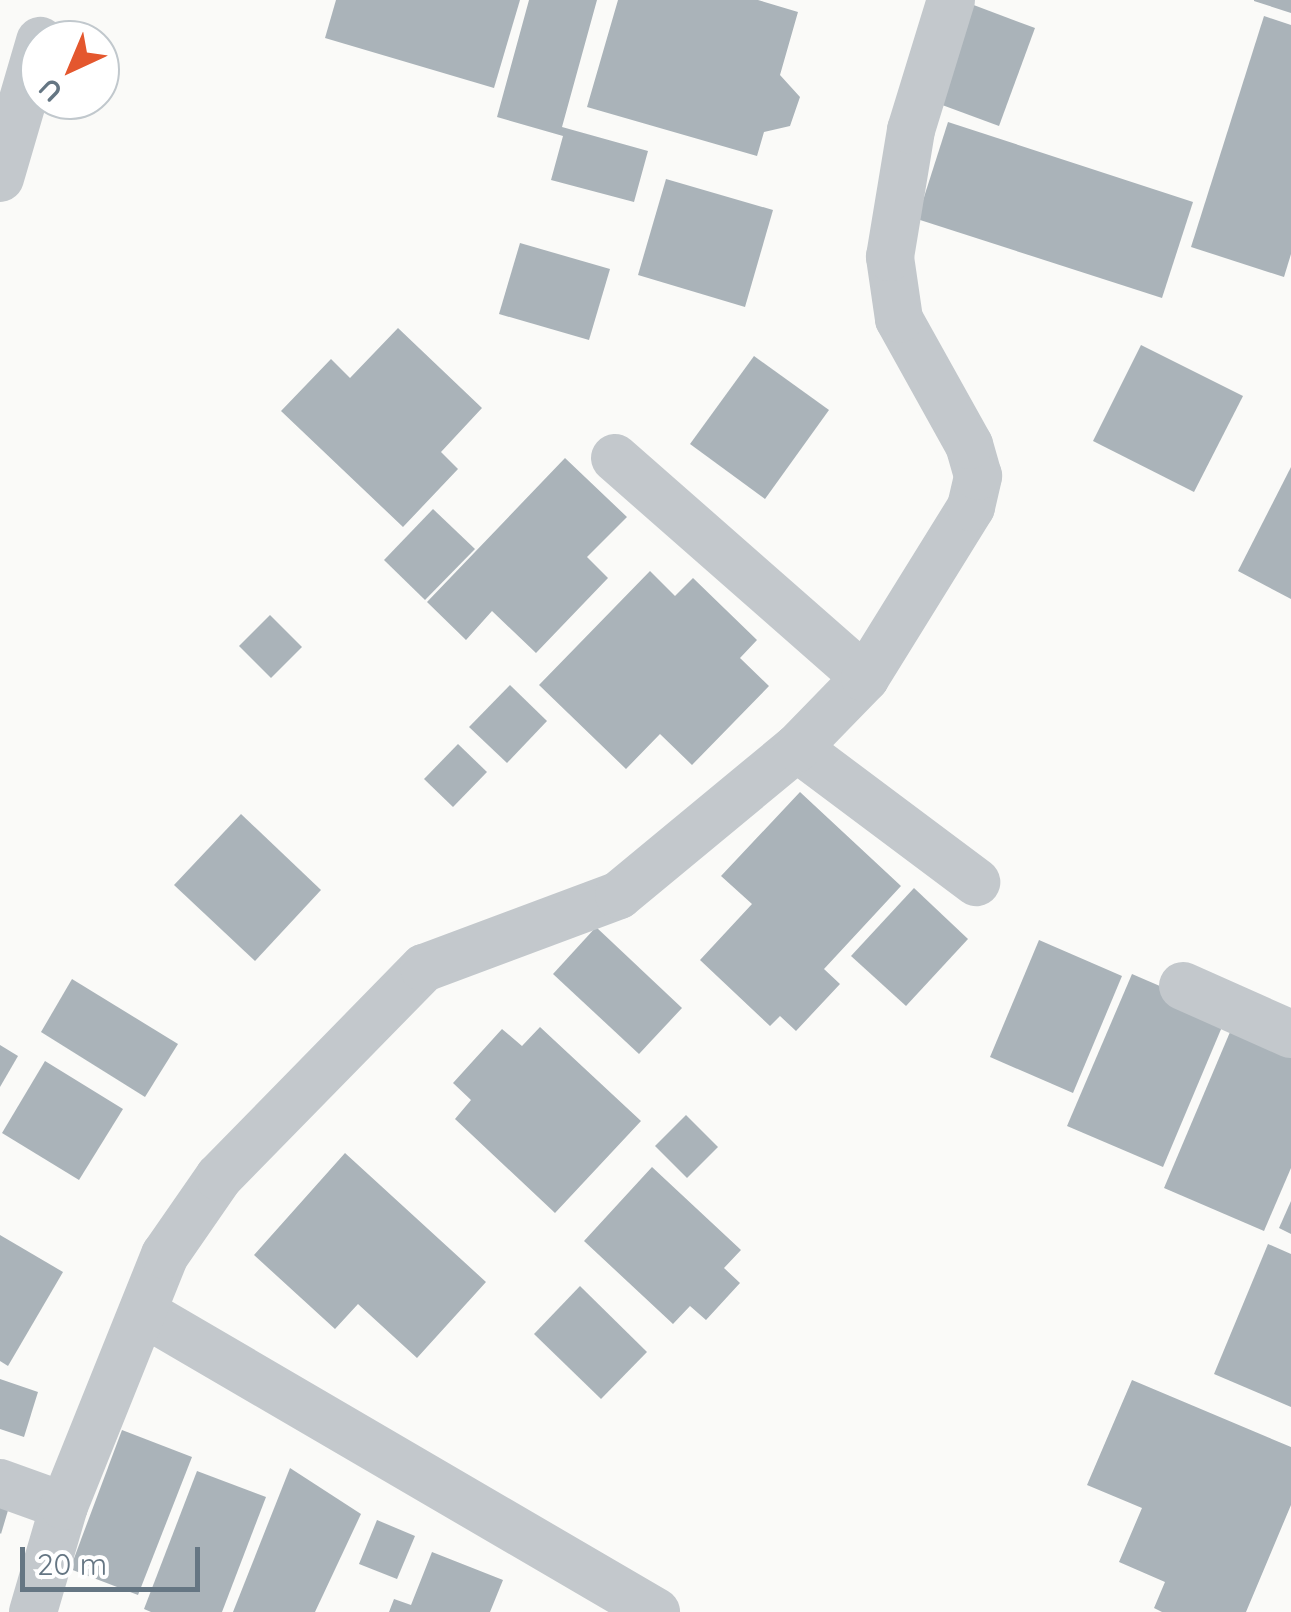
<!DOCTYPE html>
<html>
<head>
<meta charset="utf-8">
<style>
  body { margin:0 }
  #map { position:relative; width:1291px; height:1612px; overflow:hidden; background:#fafaf8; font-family:Quicksand,sans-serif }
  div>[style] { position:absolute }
  .building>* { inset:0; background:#aab3b9 }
  .minor>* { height:48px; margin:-24px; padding:0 24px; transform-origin:24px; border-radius:24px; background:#c3c8cc }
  span { translate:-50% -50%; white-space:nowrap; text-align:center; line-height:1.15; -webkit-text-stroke:10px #fff; paint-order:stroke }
  .north { position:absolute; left:20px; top:20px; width:100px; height:100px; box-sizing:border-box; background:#fff; border:2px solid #c1c8cd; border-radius:50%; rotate:224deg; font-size:28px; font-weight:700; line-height:40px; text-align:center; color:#657683 }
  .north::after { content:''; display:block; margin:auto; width:35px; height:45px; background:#e4572e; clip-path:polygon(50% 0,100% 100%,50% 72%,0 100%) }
  .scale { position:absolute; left:20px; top:1547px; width:180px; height:45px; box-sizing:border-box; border:5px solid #657683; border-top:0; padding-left:12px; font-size:30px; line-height:35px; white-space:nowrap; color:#657683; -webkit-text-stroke:8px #fff; paint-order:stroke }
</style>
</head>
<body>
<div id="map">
  <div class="building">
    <div style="clip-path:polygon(336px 0,520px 0,494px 88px,325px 38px)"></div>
    <div style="clip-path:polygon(529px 0,597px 0,562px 127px,648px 151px,634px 202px,551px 180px,563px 136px,497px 117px)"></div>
    <div style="clip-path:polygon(618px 0,758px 0,798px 12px,780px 75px,800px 97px,790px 126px,764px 132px,757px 156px,587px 107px)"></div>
    <div style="clip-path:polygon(1254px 0,1291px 0,1291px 13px,1254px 1px)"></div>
    <div style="clip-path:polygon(971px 4px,1035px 28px,999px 126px,934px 102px)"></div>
    <div style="clip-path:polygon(1264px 16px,1291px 25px,1291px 254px,1284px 277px,1191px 247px)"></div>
    <div style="clip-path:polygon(948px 122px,1193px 202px,1162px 298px,917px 219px)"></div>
    <div style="clip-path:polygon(666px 179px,773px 210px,745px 307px,638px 275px)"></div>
    <div style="clip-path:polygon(520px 243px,610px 269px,589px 340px,499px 314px)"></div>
    <div style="clip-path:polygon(398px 328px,482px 408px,441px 452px,458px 469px,403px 527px,281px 411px,331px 359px,350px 378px)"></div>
    <div style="clip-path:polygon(1141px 345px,1243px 396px,1194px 492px,1093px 441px)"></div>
    <div style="clip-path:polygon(754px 356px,829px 410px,765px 499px,690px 444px)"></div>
    <div style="clip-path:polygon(565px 458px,627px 517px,587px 557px,608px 578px,536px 653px,492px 611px,466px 640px,427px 602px)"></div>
    <div style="clip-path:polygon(1291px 467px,1291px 599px,1238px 571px)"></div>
    <div style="clip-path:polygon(433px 509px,475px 549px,425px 600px,384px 560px)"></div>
    <div style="clip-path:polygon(650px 571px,675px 596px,693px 578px,757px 640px,740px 658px,769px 686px,692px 765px,660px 734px,626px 769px,539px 685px)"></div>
    <div style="clip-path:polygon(270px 615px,302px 647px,271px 678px,239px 646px)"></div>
    <div style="clip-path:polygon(510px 685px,547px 721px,507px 763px,469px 727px)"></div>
    <div style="clip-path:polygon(458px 744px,487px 772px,453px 807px,424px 779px)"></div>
    <div style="clip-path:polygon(800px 792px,901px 886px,824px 969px,840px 984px,796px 1031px,780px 1016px,770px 1026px,700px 960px,752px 904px,721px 876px)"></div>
    <div style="clip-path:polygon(241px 814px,321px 890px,255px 961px,174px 885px)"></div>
    <div style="clip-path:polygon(914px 888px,968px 939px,906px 1006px,851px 956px)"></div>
    <div style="clip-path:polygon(596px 927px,682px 1008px,639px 1054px,553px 974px)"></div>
    <div style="clip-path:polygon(1039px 940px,1122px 976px,1073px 1093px,990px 1057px)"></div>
    <div style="clip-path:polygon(1132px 974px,1227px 1015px,1163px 1167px,1067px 1126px)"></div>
    <div style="clip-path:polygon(72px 979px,178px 1044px,145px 1097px,41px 1032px)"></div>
    <div style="clip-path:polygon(1233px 1025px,1291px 1049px,1291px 1168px,1264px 1231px,1164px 1188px)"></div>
    <div style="clip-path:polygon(540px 1027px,641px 1121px,555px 1213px,455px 1119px,471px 1100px,453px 1083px,502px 1029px,522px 1046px)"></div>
    <div style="clip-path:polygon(0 1045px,18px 1056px,0 1087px)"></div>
    <div style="clip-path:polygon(45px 1061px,123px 1109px,79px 1180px,2px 1133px)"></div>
    <div style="clip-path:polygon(686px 1115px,718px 1147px,687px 1178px,655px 1146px)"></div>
    <div style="clip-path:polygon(345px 1153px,486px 1282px,417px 1358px,358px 1304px,335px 1329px,254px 1255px)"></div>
    <div style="clip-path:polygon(652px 1167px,741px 1250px,724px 1268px,740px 1283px,706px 1320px,690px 1306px,673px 1324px,584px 1241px)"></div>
    <div style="clip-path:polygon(1291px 1201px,1291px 1234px,1279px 1228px)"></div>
    <div style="clip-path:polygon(0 1235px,63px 1272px,8px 1366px,0 1361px)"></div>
    <div style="clip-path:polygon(1268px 1244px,1291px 1254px,1291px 1407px,1214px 1374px)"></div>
    <div style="clip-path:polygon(580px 1286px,647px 1352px,601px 1399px,534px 1334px)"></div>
    <div style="clip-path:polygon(0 1379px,38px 1392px,24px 1437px,0 1429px)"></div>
    <div style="clip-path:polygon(1132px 1380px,1291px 1447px,1291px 1505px,1246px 1612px,1162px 1612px,1154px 1608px,1165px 1582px,1119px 1562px,1142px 1508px,1087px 1485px)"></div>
    <div style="clip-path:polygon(122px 1430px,192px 1457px,138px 1595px,70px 1569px)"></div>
    <div style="clip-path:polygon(290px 1468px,361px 1514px,315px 1612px,233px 1612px)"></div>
    <div style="clip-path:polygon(197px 1471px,266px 1497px,222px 1612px,151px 1612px,144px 1609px)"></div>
    <div style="clip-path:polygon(0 1504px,9px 1507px,1px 1534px,0 1533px)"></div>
    <div style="clip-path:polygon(377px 1520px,415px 1536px,397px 1579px,359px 1564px)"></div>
    <div style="clip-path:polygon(432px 1552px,503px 1580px,490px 1612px,389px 1612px,394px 1599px,411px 1605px)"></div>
  </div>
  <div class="minor">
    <div style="left:0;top:178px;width:143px;rotate:-73.7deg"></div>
    <div style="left:615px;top:458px;width:333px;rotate:41.3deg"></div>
    <div style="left:797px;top:748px;width:224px;rotate:36.8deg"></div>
    <div style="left:1183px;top:986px;width:118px;rotate:24deg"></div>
    <div style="left:144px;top:1313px;width:593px;rotate:30.28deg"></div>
    <div style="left:0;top:1483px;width:68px;rotate:19.8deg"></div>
    <div style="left:33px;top:1612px;width:110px;rotate:-73.7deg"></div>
    <div style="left:64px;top:1506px;width:271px;rotate:-68.1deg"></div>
    <div style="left:165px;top:1255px;width:95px;rotate:-55.3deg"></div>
    <div style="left:219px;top:1177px;width:293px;rotate:-45.6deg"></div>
    <div style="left:424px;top:968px;width:208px;rotate:-20.5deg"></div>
    <div style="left:619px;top:895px;width:231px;rotate:-39.6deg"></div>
    <div style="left:797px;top:748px;width:98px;rotate:-45.8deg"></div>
    <div style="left:865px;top:678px;width:201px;rotate:-58.2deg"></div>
    <div style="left:971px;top:507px;width:32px;rotate:-77deg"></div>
    <div style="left:978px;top:476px;width:32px;rotate:-106deg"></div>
    <div style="left:969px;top:445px;width:144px;rotate:-119.1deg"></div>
    <div style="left:899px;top:319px;width:63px;rotate:-98.3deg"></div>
    <div style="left:890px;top:257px;width:129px;rotate:-80.6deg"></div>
    <div style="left:911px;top:130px;width:136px;rotate:-72.9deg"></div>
  </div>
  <div class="north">U</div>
  <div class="scale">20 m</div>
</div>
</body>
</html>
